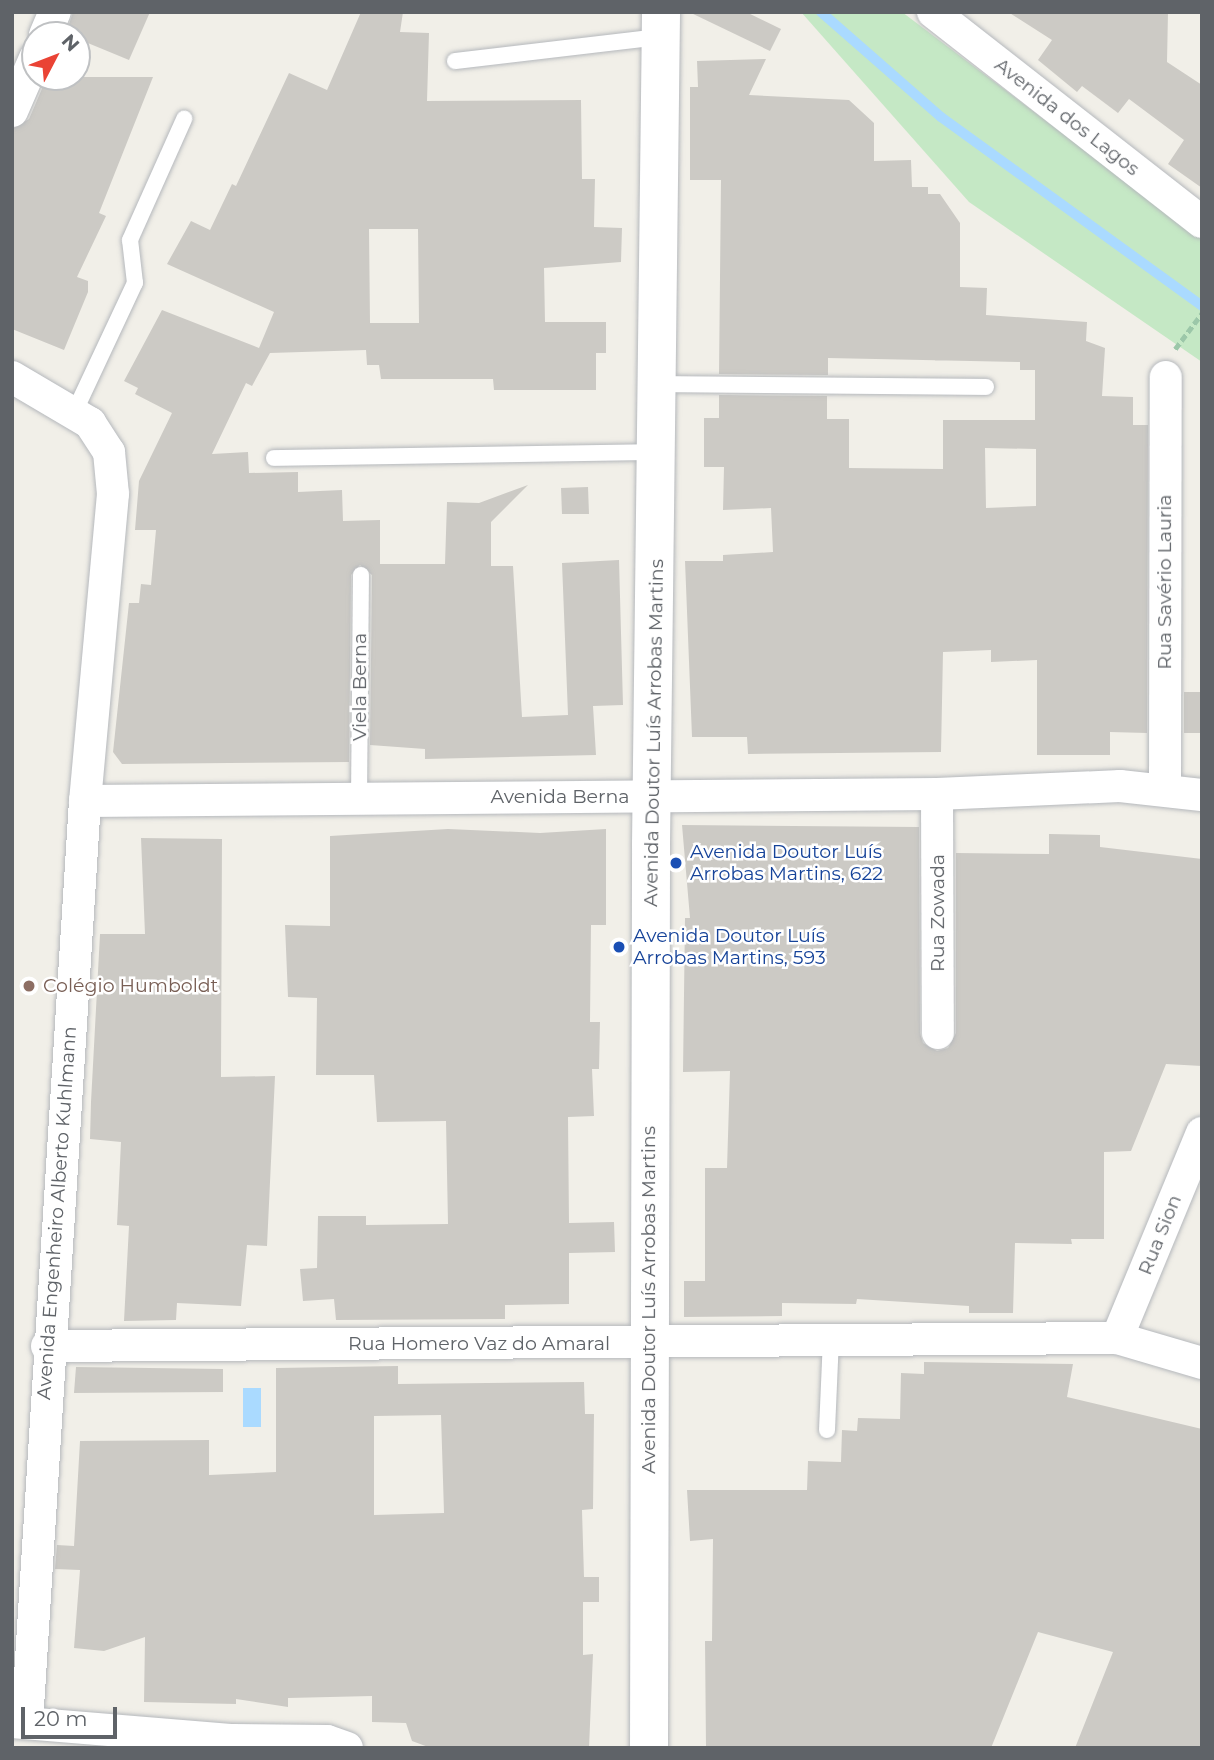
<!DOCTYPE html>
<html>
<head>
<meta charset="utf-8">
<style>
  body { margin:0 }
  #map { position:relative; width:1214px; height:1760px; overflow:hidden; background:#f1efe8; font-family:Montserrat,sans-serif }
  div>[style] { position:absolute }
  .green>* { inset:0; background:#c5e8c5 }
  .water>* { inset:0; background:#aadaff }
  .stream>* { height:10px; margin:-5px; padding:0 5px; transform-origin:5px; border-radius:5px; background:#aadaff }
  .building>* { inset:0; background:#cccac5 }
  .path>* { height:4.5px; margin-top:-2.25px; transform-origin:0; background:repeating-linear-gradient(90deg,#9cc7a9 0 7px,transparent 0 10.5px) }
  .roads { filter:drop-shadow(0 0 2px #b5b8bc) drop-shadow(0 0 2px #b5b8bc) }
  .service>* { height:16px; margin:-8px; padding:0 8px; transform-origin:8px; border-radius:8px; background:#fff }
  .minor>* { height:32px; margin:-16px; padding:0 16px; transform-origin:16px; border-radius:16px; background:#fff }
  .tertiary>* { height:38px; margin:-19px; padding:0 19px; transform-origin:19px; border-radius:19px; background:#fff }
  .dots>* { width:19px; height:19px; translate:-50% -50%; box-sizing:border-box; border:4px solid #fff; border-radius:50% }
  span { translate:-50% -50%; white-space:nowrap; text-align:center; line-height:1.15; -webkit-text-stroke:5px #fff; paint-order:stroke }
  .street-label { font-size:19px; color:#5f6368 }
  .transit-label { font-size:19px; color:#164399 }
  .left { translate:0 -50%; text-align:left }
  .education-label { font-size:19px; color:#785e54 }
  .frame { position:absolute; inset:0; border:14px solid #5f6368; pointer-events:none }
  .north { position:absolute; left:21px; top:21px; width:70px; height:70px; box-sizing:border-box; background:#fff; border:2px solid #bfc1c3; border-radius:50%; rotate:48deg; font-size:19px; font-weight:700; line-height:28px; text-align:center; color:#5f6368 }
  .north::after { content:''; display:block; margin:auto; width:24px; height:32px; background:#ea4335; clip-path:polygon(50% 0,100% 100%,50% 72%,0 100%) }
  .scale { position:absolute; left:21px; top:1707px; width:96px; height:32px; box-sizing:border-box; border:4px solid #5f6368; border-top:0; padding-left:9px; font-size:21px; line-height:24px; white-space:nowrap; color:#5f6368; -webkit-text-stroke:5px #fff; paint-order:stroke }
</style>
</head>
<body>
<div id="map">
  <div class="green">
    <div style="clip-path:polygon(801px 12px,902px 12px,1202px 239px,1202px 362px,969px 202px)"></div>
  </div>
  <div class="water">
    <div style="clip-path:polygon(243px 1388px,261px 1388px,261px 1427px,243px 1427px)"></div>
  </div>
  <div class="stream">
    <div style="left:821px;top:12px;width:159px;rotate:41.2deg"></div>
    <div style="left:941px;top:117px;width:322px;rotate:35.9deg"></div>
  </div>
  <div class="building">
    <div style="clip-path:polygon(73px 12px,150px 12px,129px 60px,66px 34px)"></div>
    <div style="clip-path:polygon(evenodd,361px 12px,403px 12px,400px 32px,429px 33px,427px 101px,581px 100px,582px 179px,595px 179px,594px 227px,622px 228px,621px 262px,544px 268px,545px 322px,606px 322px,606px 353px,596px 353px,596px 390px,494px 390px,493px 379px,381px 379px,379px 365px,367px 365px,366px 350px,270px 353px,252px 386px,246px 383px,212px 454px,248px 452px,249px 473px,298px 472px,298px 492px,342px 490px,343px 521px,380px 520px,380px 564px,445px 564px,447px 502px,479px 503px,528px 485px,491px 522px,491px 566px,513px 566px,522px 717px,568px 715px,562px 563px,619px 560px,623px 705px,593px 706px,596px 755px,425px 759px,425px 749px,370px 745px,372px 575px,360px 565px,351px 575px,349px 762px,122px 764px,113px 752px,129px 603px,139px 603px,141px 584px,151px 585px,156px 530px,135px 530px,139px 481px,172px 413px,135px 394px,138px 388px,124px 381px,162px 310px,259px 348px,274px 312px,167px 264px,191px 221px,210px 230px,232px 184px,236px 186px,289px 73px,327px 90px,361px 12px,369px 229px,418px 229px,419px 323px,370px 323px,369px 229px)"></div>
    <div style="clip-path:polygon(689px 12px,746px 12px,781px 29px,770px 51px)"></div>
    <div style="clip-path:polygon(1008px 12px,1168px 12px,1167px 62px,1202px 85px,1202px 188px,1168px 164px,1184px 140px,1129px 99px,1118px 113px,1082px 86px,1077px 92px,1038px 60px,1052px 40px)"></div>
    <div style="clip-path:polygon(evenodd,766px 59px,749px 95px,849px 100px,874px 123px,874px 161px,911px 160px,912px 187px,928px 187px,928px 194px,940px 194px,960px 223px,960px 287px,987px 288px,986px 315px,1087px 322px,1086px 341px,1105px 348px,1102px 396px,1133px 397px,1133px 425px,1148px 425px,1147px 733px,1110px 732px,1110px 755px,1037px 755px,1037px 660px,991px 662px,991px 650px,943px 652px,941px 752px,748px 754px,747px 737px,692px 737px,685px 561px,723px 561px,723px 555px,773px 552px,771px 508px,723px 510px,724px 467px,704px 467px,704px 418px,719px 418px,719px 395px,827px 396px,827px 419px,849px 419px,849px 468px,943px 469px,943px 420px,1035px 420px,1035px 370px,1020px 370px,1020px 362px,828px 358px,828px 375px,719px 374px,721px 180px,690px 180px,690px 87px,698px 87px,697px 61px,766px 59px,985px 448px,1036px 449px,1036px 506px,986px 508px,985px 448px)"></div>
    <div style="clip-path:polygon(47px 77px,153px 77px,99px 213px,106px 216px,77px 277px,88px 281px,88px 292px,64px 350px,12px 329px,12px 129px,29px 119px)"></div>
    <div style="clip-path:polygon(588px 487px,589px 514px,562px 514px,561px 488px)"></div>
    <div style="clip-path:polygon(1184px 692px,1202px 692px,1202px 733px,1184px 733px)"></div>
    <div style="clip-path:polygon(682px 825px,919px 827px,920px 1033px,923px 1043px,937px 1051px,948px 1048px,956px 1033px,956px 853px,1049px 854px,1049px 834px,1100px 835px,1100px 847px,1202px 859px,1202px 1066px,1166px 1064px,1131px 1151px,1104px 1152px,1104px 1239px,1071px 1239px,1072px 1244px,1015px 1243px,1013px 1313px,969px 1313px,969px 1306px,857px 1299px,856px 1304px,782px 1303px,782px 1316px,684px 1317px,684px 1281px,705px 1281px,705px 1168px,727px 1168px,730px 1071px,683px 1072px,685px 918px,690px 918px)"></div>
    <div style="clip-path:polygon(448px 829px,540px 833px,606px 829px,606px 925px,591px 925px,590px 1022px,600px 1022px,599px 1069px,592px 1069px,594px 1116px,568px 1117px,569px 1223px,614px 1222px,615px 1252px,569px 1253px,569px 1304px,505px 1305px,505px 1319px,336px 1320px,334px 1299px,303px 1301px,300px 1269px,317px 1268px,318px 1216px,366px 1216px,366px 1225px,448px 1224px,446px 1121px,377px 1122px,374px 1075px,316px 1075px,317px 998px,288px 997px,285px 925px,330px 926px,330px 836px)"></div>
    <div style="clip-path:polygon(141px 838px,222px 839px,221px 1077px,275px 1076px,267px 1246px,247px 1245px,241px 1306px,177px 1303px,176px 1320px,124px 1321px,129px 1226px,117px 1225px,121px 1142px,90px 1139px,91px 1102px,100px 934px,145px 934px)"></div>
    <div style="clip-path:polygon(924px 1362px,1073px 1364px,1067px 1397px,1202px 1429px,1202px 1748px,1075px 1748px,1113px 1652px,1038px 1632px,991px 1748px,706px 1748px,705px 1641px,712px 1641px,713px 1539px,690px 1541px,687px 1490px,807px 1490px,808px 1461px,841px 1462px,842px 1430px,857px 1431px,858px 1418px,900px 1419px,901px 1373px,924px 1374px)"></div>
    <div style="clip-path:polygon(evenodd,398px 1366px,398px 1384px,584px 1382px,585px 1414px,594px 1414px,593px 1509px,582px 1510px,584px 1577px,599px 1577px,599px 1602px,583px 1602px,583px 1655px,593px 1654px,589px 1748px,431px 1748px,412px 1741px,406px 1723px,372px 1722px,372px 1696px,288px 1698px,288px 1707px,236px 1699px,236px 1704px,144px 1702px,145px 1637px,104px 1651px,74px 1648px,80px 1570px,55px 1569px,57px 1545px,74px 1546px,80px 1441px,209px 1440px,209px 1475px,276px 1472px,276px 1368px,398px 1366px,441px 1415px,444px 1513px,374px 1515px,374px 1416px,441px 1415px)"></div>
    <div style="clip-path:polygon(76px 1367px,223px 1369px,223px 1392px,74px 1393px)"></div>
  </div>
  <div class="path">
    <div style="left:1175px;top:349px;width:45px;rotate:-53.1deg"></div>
  </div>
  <div class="roads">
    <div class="service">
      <div style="left:455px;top:61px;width:206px;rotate:-6.7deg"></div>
      <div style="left:658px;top:384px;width:328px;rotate:0.5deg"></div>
      <div style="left:74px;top:413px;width:144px;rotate:-64.9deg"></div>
      <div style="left:135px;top:283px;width:43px;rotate:-96.6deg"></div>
      <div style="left:130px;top:240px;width:133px;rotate:-65.9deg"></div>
      <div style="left:274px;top:458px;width:382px;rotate:-0.9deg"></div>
      <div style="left:359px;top:799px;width:224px;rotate:-89.5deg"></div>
      <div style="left:827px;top:1430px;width:92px;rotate:-87.5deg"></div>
    </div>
    <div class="minor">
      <div style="left:933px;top:12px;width:341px;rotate:38deg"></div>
      <div style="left:45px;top:35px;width:25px;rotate:-67deg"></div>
      <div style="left:12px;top:111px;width:58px;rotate:-66.5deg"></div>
      <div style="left:12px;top:377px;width:91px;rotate:30.5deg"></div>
      <div style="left:90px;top:423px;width:35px;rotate:57deg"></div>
      <div style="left:109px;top:452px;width:42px;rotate:84.6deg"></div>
      <div style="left:113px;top:494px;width:308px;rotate:95.2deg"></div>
      <div style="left:85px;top:801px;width:923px;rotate:93.6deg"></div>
      <div style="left:1165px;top:788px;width:411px;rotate:-89.9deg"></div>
      <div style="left:937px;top:794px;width:239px;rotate:89.8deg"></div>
      <div style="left:85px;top:801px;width:852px;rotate:-0.47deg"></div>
      <div style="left:937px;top:794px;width:183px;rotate:-2.5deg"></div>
      <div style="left:1120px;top:786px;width:82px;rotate:6.3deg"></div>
      <div style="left:1117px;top:1338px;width:222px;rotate:-67.5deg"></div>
      <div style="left:47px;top:1346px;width:1070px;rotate:-0.43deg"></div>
      <div style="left:1117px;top:1338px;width:89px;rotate:16.4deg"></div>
      <div style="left:12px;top:1722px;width:222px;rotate:4.7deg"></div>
      <div style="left:233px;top:1740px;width:94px;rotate:0.6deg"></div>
      <div style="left:327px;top:1741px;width:21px;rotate:19deg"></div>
    </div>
    <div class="tertiary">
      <div style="left:649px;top:1748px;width:903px;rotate:-89.87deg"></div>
      <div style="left:651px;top:845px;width:833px;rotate:-89.31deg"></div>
    </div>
  </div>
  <div class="dots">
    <div style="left:676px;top:863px;background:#1a4fb4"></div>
    <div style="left:619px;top:947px;background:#1a4fb4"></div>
    <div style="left:29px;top:986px;background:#8d6e63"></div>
  </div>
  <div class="street-label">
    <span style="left:1067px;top:117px;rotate:38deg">Avenida dos Lagos</span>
    <span style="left:1165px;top:582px;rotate:-90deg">Rua Savério Lauria</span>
    <span style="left:360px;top:687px;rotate:-90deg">Viela Berna</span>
    <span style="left:654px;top:733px;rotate:-89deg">Avenida Doutor Luís Arrobas Martins</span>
    <span style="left:560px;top:797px">Avenida Berna</span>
    <span style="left:938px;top:913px;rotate:-90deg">Rua Zowada</span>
    <span style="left:57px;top:1213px;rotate:-86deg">Avenida Engenheiro Alberto Kuhlmann</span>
    <span style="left:1160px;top:1235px;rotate:-68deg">Rua Sion</span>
    <span style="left:649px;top:1300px;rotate:-90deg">Avenida Doutor Luís Arrobas Martins</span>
    <span style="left:479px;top:1344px">Rua Homero Vaz do Amaral</span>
  </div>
  <div class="transit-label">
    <span class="left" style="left:690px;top:863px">Avenida Doutor Luís<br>Arrobas Martins, 622</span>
    <span class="left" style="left:633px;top:947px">Avenida Doutor Luís<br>Arrobas Martins, 593</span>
  </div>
  <div class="education-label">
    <span class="left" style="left:43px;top:986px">Colégio Humboldt</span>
  </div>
  <div class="frame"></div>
  <div class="north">N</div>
  <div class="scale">20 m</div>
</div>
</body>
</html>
